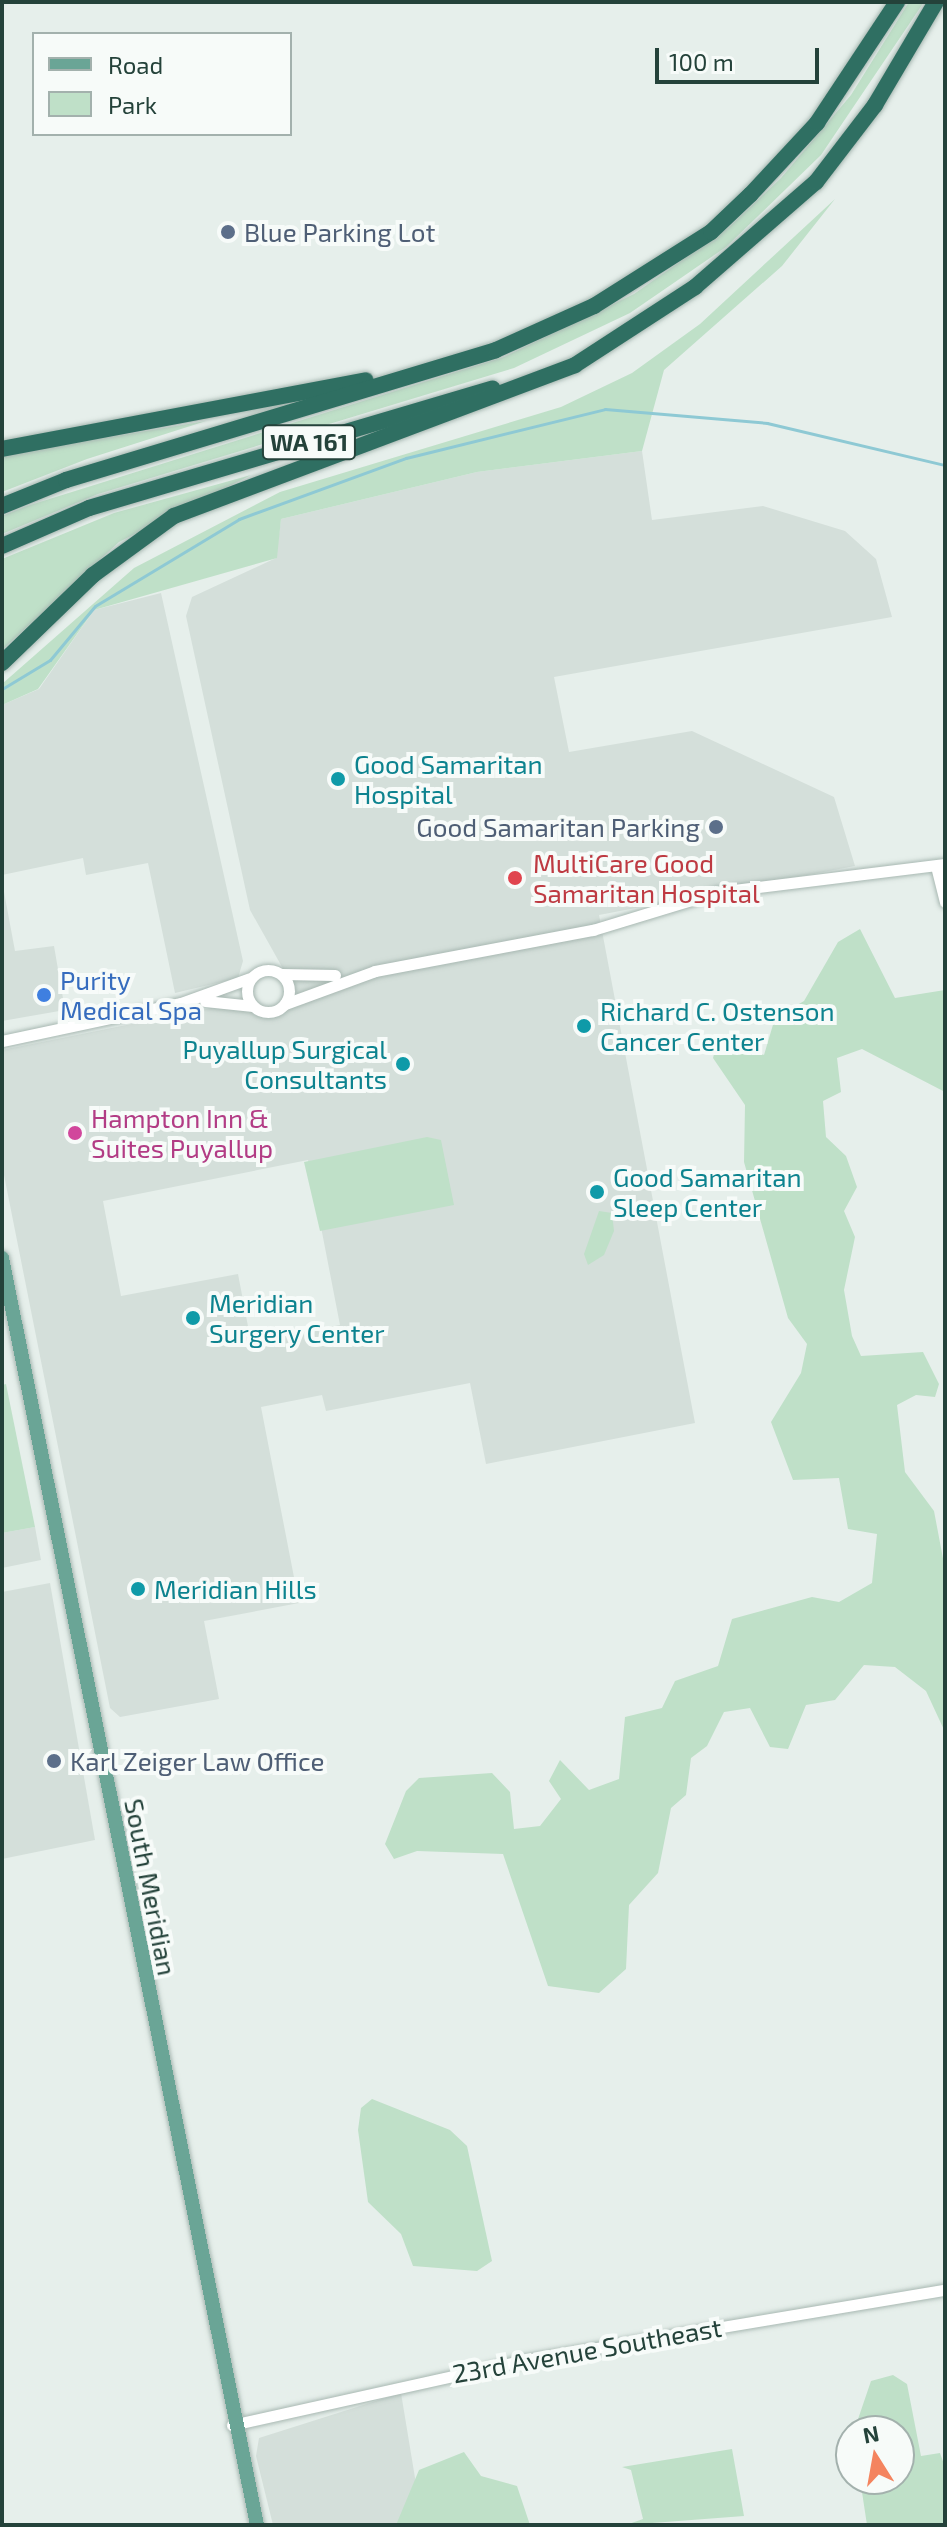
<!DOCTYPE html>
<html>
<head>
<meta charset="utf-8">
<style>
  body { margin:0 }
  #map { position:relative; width:947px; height:2527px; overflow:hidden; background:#e6efeb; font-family:"Exo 2",sans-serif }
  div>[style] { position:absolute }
  .built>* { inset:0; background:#d4dfda }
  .green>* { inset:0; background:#bfe0c8 }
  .stream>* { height:3px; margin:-1.5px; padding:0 1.5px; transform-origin:1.5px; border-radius:1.5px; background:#8ec9d4 }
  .roads { filter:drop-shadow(0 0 2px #a8b8b2) drop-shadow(0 0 2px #a8b8b2) }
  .minor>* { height:11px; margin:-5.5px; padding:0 5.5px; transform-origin:5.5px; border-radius:5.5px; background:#fff }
  .minor>.ring { margin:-5.5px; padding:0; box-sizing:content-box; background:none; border:11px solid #fff; border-radius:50% }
  .major>* { height:14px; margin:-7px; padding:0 7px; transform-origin:7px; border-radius:7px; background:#6aa596 }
  .highway>* { height:16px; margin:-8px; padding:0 8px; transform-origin:8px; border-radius:8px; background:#2f6f62 }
  .dots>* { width:22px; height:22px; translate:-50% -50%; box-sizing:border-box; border:4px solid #f7fbf9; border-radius:50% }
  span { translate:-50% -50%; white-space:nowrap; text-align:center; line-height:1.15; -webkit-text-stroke:8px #f7fbf9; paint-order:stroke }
  .shield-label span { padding:2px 6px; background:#f7fbf9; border:2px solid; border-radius:6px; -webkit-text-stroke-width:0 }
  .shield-label { font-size:24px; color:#24423a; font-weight:700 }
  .service-label { font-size:26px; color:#4e5e75 }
  .left { translate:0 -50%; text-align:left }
  .right { translate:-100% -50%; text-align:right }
  .culture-label { font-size:26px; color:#0d838f }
  .health-label { font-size:26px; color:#be3a42 }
  .shop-label { font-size:26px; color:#366cbe }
  .hotel-label { font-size:26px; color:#b23c85 }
  .street-label { font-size:26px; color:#24423a }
  .frame { position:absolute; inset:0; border:4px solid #24423a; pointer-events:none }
  .legend { position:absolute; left:32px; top:32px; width:260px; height:104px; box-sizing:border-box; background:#f7fbf9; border:2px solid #a3b1ad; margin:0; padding:10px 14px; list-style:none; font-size:24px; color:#24423a }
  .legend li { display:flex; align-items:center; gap:16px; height:40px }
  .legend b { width:40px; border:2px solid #a3b1ad }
  .north { position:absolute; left:835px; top:2415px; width:80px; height:80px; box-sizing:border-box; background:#f7fbf9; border:2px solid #a3b1ad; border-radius:50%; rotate:349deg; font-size:22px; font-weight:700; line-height:32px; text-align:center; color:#24423a }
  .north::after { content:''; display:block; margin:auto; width:28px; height:36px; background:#f4845f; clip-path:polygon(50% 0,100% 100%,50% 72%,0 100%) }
  .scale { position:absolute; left:655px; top:48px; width:164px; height:36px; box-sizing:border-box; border:4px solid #24423a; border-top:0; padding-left:10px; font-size:24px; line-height:28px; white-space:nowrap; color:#24423a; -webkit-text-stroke:6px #f7fbf9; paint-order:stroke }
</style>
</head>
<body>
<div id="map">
  <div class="built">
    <div style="clip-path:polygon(evenodd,642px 451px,652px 520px,763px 506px,845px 531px,876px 559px,892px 617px,554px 677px,569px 752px,692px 731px,834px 797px,855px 866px,599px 915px,695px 1423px,486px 1464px,470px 1383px,326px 1411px,322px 1395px,261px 1407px,299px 1603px,204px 1621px,219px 1699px,120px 1717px,110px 1708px,2px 1165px,2px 1050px,231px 1004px,284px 1011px,300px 999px,250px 910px,186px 616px,192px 597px,276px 558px,281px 519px,477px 472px,642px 451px,308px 1160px,340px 1325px,251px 1342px,238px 1274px,121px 1296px,103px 1201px,308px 1160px)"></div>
    <div style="clip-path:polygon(161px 593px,243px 961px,238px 978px,175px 993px,148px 863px,86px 875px,83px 858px,2px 875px,2px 705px,39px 689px,94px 610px)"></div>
    <div style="clip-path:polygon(2px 881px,15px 951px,54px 946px,65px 1010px,2px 1021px)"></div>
    <div style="clip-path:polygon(35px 1527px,41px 1560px,2px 1568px,2px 1533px)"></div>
    <div style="clip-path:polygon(50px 1583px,95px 1840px,2px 1859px,2px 1592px)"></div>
    <div style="clip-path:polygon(401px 2393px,418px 2496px,513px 2525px,273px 2525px,256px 2456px,259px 2438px)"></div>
  </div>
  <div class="green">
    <div style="clip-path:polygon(909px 2px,924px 2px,821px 155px,726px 247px,630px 313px,514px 368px,98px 494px,2px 534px,2px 516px,27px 506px,504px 357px,634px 294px,728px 228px,781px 178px,851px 95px)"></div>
    <div style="clip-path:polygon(835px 199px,782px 266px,664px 370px,642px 451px,477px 472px,281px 519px,277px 558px,94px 610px,38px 689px,2px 705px,2px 684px,134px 568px,280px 492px,561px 407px,632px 373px,700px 324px)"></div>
    <div style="clip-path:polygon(206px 421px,87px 459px,2px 492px,2px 455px)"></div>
    <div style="clip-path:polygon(251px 475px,119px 542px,2px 650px,2px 559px,114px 513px)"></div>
    <div style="clip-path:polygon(860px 929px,895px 998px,945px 990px,945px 1092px,862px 1049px,837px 1058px,841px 1092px,823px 1101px,826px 1137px,846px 1156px,857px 1187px,844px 1211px,855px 1237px,844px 1290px,852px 1336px,861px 1356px,923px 1352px,939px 1384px,935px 1397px,916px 1395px,897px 1405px,905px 1472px,934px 1511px,945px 1569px,945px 1732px,926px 1691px,895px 1667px,864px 1665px,835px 1700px,806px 1705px,788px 1749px,770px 1747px,750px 1708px,724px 1712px,707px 1746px,691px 1758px,686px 1795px,671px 1808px,658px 1873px,629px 1905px,626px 1969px,599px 1993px,548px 1986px,503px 1854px,417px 1851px,394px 1859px,385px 1844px,406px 1791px,419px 1778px,492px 1773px,510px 1792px,514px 1829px,540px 1826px,561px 1799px,549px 1781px,560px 1760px,589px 1790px,619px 1779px,625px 1717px,662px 1708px,675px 1681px,718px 1666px,732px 1619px,812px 1597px,839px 1602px,872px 1583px,877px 1534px,848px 1529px,839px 1478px,793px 1480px,771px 1422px,801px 1373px,807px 1344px,788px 1318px,744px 1162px,745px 1105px,713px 1058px,719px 1034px,764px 1055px,775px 1018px,804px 1001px,838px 942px)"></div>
    <div style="clip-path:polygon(427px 1137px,441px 1140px,454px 1205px,320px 1231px,304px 1162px)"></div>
    <div style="clip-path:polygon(599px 1211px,612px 1213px,614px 1231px,604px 1255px,588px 1265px,584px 1254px)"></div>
    <div style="clip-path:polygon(6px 1384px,35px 1527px,2px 1533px,2px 1385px)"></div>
    <div style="clip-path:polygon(372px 2099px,450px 2130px,467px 2146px,492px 2261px,477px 2271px,413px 2266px,401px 2234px,368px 2202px,358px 2130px,361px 2108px)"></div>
    <div style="clip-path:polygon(893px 2375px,907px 2384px,921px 2456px,940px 2453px,945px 2467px,945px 2525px,867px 2525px,860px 2479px,899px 2479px,899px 2431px,856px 2431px,856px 2425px,871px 2381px)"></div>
    <div style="clip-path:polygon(732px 2449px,744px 2516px,626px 2525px,643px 2519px,631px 2470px,622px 2467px)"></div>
    <div style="clip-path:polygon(464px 2452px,481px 2476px,517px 2486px,530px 2525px,396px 2525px,419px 2470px)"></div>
  </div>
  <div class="stream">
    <div style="left:2px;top:689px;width:56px;rotate:-31.1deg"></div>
    <div style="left:50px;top:660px;width:70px;rotate:-50.2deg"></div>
    <div style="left:95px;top:606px;width:168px;rotate:-31.1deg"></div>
    <div style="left:239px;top:519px;width:178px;rotate:-20.1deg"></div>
    <div style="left:406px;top:458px;width:205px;rotate:-13.8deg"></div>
    <div style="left:605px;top:409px;width:163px;rotate:4.9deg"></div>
    <div style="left:767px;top:423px;width:183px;rotate:13.3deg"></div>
  </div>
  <div class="roads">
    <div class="minor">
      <div style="left:936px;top:866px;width:37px;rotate:76deg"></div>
      <div class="ring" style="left:247px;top:970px;width:31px;height:31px"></div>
      <div style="left:282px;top:974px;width:53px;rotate:1.1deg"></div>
      <div style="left:205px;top:1001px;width:48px;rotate:5.9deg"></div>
      <div style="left:285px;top:1004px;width:96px;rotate:-20.1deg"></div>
      <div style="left:375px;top:971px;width:222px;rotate:-10.7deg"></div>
      <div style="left:593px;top:930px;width:130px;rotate:-17deg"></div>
      <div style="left:717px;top:892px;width:230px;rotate:-7deg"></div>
      <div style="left:2px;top:1041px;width:183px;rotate:-12deg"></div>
      <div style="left:181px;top:1003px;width:73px;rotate:-19.9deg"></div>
      <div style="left:232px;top:2425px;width:300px;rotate:-12.5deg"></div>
      <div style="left:525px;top:2360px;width:426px;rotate:-9.5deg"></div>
    </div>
    <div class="major">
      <div style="left:2px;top:1258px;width:1292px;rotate:78.62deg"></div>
    </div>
    <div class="highway">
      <div style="left:2px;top:449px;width:370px;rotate:-10.7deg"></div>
      <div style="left:2px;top:506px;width:69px;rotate:-22.1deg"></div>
      <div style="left:66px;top:480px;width:449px;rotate:-16.8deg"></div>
      <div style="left:496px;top:350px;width:107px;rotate:-24.2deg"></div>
      <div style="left:594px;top:306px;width:138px;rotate:-32.3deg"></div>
      <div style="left:711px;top:232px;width:55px;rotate:-43.5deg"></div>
      <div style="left:751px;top:194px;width:97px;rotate:-47.1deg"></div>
      <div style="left:817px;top:123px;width:145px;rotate:-56.5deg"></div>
      <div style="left:2px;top:546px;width:95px;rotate:-23.6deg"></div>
      <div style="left:89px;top:508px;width:421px;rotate:-16.5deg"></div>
      <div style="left:2px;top:663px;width:127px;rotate:-44deg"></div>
      <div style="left:93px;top:575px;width:100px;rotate:-36.1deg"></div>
      <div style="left:174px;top:516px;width:428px;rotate:-20.6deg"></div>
      <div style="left:575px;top:365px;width:143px;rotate:-33deg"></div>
      <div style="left:695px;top:287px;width:160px;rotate:-41deg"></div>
      <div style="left:816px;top:182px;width:97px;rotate:-52.5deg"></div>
      <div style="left:875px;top:105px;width:120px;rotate:-59.4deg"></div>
    </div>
  </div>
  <div class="dots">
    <div style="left:228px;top:232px;background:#5c6f8a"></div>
    <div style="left:338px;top:779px;background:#0f9aa8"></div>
    <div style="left:716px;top:827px;background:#5c6f8a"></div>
    <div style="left:515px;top:878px;background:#e0444e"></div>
    <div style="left:44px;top:995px;background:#3f7fe0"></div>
    <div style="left:584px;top:1026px;background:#0f9aa8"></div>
    <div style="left:403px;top:1064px;background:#0f9aa8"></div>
    <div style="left:75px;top:1133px;background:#d1479c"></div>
    <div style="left:597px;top:1192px;background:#0f9aa8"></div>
    <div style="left:193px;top:1318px;background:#0f9aa8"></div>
    <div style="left:138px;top:1589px;background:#0f9aa8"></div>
    <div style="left:54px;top:1761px;background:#5c6f8a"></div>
  </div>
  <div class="shield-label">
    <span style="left:309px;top:442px">WA 161</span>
  </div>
  <div class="service-label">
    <span class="left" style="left:244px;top:232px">Blue Parking Lot</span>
    <span class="right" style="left:700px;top:827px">Good Samaritan Parking</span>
    <span class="left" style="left:70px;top:1761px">Karl Zeiger Law Office</span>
  </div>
  <div class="culture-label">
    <span class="left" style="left:354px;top:779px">Good Samaritan<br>Hospital</span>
    <span class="left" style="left:600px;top:1026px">Richard C. Ostenson<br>Cancer Center</span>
    <span class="right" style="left:387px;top:1064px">Puyallup Surgical<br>Consultants</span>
    <span class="left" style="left:613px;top:1192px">Good Samaritan<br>Sleep Center</span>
    <span class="left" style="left:209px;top:1318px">Meridian<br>Surgery Center</span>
    <span class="left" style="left:154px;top:1589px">Meridian Hills</span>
  </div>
  <div class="health-label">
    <span class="left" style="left:533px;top:878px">MultiCare Good<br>Samaritan Hospital</span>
  </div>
  <div class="shop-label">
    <span class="left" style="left:60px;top:995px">Purity<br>Medical Spa</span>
  </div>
  <div class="hotel-label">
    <span class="left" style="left:91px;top:1133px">Hampton Inn &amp;<br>Suites Puyallup</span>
  </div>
  <div class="street-label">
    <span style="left:151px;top:1887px;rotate:79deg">South Meridian</span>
    <span style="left:587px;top:2350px;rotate:-10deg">23rd Avenue Southeast</span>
  </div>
  <div class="frame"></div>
  <ul class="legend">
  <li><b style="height:10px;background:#6aa596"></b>Road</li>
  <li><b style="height:22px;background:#bfe0c8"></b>Park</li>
  </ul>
  <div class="north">N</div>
  <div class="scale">100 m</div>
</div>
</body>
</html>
